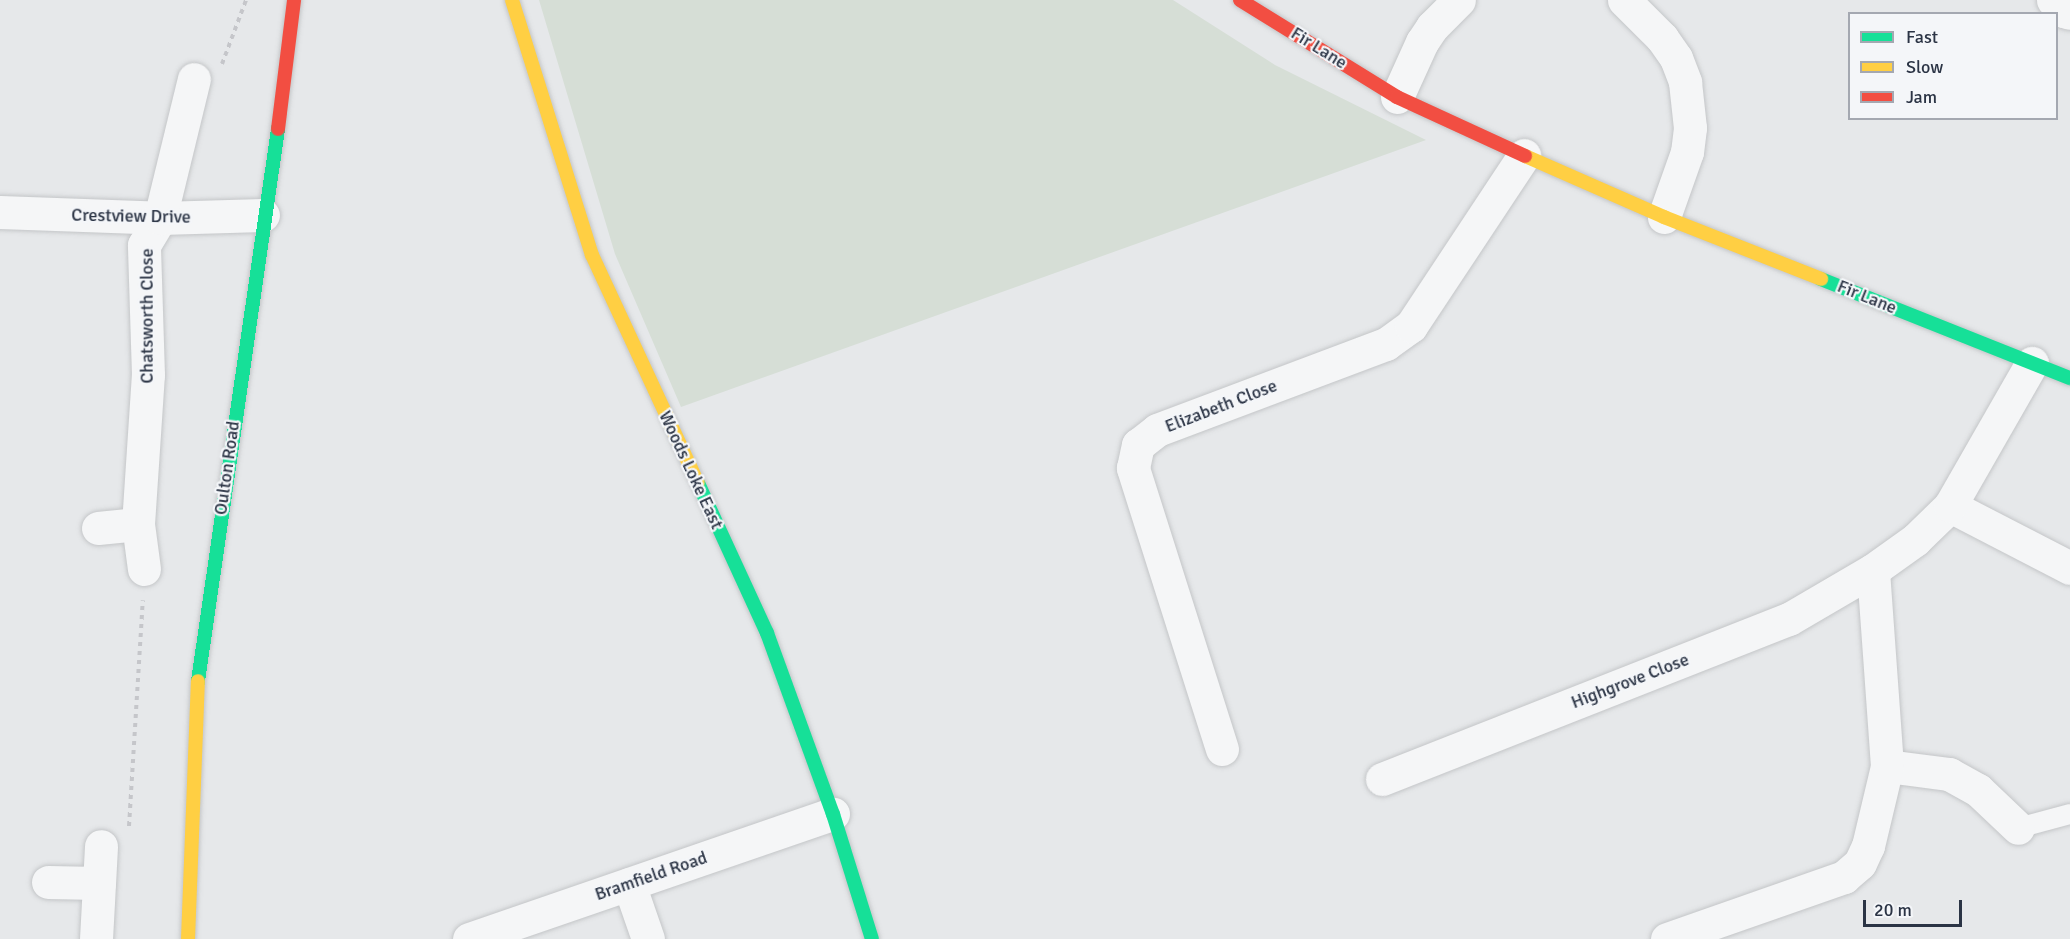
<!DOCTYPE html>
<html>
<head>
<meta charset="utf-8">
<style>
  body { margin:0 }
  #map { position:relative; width:2070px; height:939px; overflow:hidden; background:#e6e8ea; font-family:Signika,sans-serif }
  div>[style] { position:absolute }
  .green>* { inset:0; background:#d6ded6 }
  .path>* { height:4px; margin-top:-2px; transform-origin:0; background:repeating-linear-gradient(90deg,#c5c6ca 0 4.5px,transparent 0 9px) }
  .roads { filter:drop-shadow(0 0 2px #c4c6c8) drop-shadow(0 0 2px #c4c6c8) }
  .lane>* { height:20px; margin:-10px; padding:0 10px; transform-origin:10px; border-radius:10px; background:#f5f6f7 }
  .street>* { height:33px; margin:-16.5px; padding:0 16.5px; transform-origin:16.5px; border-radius:16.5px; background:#f5f6f7 }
  .fast>* { height:14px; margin:-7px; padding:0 7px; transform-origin:7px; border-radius:7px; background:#16e098 }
  .slow>* { height:14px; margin:-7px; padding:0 7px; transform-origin:7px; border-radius:7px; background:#ffcf43 }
  .jam>* { height:14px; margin:-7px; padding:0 7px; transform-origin:7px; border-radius:7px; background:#f24e42 }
  span { translate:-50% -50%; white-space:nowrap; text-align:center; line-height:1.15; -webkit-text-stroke:4.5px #f4f6f9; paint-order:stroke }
  .street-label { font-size:18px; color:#2b3445 }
  .legend { position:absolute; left:1848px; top:12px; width:210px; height:108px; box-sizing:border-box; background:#f4f6f9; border:2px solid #a4a8b1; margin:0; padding:8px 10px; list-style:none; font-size:18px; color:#2b3445 }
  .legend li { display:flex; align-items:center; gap:12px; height:30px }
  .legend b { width:30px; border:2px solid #a4a8b1 }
  .scale { position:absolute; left:1863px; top:900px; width:99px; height:27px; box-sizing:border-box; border:3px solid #2b3445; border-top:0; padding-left:8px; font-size:18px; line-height:21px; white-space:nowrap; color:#2b3445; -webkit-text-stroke:4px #f4f6f9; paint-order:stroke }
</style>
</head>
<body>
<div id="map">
  <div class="green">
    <div style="clip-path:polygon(539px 0,1173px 0,1275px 65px,1426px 140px,681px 407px,615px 254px)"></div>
  </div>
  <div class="path">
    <div style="left:222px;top:64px;width:68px;rotate:-69.4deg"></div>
    <div style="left:129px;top:826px;width:226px;rotate:-86.5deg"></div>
  </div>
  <div class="roads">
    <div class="lane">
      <div style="left:2018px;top:828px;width:54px;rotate:-15.1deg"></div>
    </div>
    <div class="street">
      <div style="left:1624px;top:0;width:54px;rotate:45deg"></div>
      <div style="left:1662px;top:38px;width:24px;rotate:55deg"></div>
      <div style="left:1676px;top:58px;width:26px;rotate:69deg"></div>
      <div style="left:1685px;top:82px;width:46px;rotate:83.8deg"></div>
      <div style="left:1690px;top:128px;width:24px;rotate:97deg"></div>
      <div style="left:1687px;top:152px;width:69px;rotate:109.5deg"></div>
      <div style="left:2053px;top:0;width:16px;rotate:45deg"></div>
      <div style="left:2064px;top:11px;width:6px;rotate:18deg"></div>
      <div style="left:1397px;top:97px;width:60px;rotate:-65.6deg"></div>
      <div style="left:1422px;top:42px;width:18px;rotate:-56deg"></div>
      <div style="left:1432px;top:27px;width:38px;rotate:-45deg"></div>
      <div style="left:0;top:212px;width:160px;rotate:2.1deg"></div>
      <div style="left:160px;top:218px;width:103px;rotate:-1.7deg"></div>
      <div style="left:1950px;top:506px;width:135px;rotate:27.3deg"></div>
      <div style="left:98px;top:528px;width:40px;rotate:-5.7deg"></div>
      <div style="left:144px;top:569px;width:45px;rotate:-97.6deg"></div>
      <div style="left:138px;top:524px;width:149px;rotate:-86.2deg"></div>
      <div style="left:148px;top:375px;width:130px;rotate:-91.8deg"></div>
      <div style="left:144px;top:245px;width:31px;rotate:-59deg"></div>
      <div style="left:160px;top:218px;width:143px;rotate:-76.3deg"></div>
      <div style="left:1222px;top:749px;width:295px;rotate:-107.6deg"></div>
      <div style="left:1133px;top:468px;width:24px;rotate:-78deg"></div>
      <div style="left:1138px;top:445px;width:24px;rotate:-38deg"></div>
      <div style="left:1157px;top:430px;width:245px;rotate:-20.6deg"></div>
      <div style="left:1386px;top:344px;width:31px;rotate:-36deg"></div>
      <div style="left:1411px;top:326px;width:205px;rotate:-56.5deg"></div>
      <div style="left:1887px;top:766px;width:63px;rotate:7.4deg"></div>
      <div style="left:1949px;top:774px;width:33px;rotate:29deg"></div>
      <div style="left:1978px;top:790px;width:55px;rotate:43.5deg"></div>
      <div style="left:1382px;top:779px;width:437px;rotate:-21.5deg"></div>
      <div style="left:1789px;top:619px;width:97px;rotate:-30.3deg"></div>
      <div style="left:1873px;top:570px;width:52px;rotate:-35.5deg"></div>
      <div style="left:1915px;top:540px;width:49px;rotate:-44.2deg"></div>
      <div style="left:1950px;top:506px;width:165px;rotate:-60.2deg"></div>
      <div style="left:48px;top:882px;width:51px;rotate:1.1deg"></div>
      <div style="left:629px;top:884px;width:58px;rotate:70.9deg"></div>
      <div style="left:96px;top:939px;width:93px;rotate:-86.9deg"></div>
      <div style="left:469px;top:939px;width:385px;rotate:-19deg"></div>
      <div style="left:1667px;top:939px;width:188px;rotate:-19.3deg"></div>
      <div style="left:1844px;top:877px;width:21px;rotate:-41deg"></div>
      <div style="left:1860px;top:863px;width:19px;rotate:-65deg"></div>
      <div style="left:1868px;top:846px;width:82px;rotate:-76.6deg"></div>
      <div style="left:1887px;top:766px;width:196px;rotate:-94.1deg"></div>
    </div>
    <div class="fast">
      <div style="left:1821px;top:279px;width:268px;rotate:21.7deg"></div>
      <div style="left:698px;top:483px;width:165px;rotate:65.3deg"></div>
      <div style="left:767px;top:633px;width:193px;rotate:70deg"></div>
      <div style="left:833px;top:814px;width:131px;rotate:72.7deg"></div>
      <div style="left:198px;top:681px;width:558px;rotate:-81.75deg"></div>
    </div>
    <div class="slow">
      <div style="left:512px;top:0;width:267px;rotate:72.6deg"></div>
      <div style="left:592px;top:255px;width:251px;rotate:65.1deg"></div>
      <div style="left:1525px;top:156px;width:152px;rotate:23.7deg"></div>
      <div style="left:1664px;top:217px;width:169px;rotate:21.5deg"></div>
      <div style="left:188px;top:939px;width:258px;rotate:-87.8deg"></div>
    </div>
    <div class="jam">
      <div style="left:1240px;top:0;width:185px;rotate:31.7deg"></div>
      <div style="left:1397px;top:97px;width:141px;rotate:24.7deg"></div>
      <div style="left:278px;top:129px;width:130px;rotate:-82.9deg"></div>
    </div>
  </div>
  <div class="street-label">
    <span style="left:1319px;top:48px;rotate:32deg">Fir Lane</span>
    <span style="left:131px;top:216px;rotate:1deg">Crestview Drive</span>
    <span style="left:1867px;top:297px;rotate:22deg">Fir Lane</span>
    <span style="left:147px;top:316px;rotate:-90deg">Chatsworth Close</span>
    <span style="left:1221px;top:406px;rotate:-21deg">Elizabeth Close</span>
    <span style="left:227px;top:468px;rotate:-82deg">Oulton Road</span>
    <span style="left:691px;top:470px;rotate:65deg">Woods Loke East</span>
    <span style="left:1630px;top:681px;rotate:-21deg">Highgrove Close</span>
    <span style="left:651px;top:876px;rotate:-19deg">Bramfield Road</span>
  </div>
  <ul class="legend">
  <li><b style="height:8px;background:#16e098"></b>Fast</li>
  <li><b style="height:8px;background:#ffcf43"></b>Slow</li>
  <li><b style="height:8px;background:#f24e42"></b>Jam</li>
  </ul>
  <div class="scale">20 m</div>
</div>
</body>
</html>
